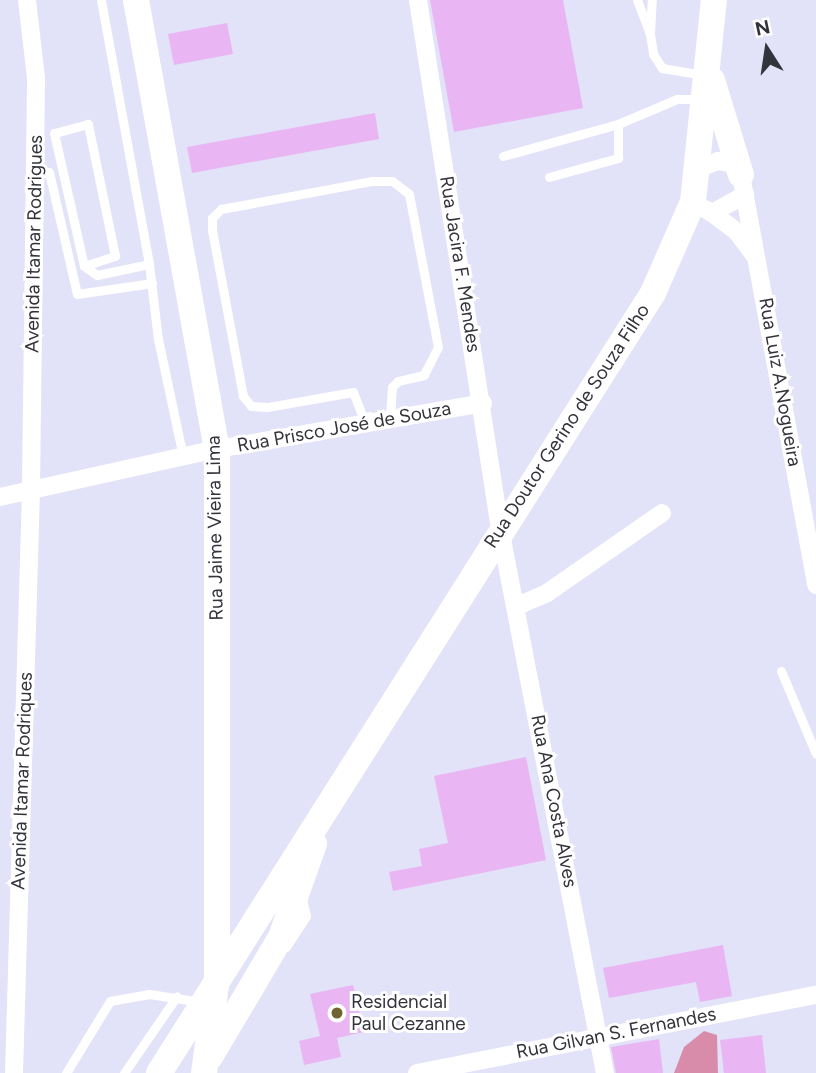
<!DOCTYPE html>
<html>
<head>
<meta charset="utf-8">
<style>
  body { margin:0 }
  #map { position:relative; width:816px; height:1073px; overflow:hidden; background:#e2e2f8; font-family:Figtree,sans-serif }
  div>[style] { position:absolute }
  .forest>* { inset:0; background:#d88caa }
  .building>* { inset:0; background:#e9b6f3 }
  .lane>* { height:9px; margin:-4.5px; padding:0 4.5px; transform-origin:4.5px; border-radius:4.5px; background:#fff }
  .street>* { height:18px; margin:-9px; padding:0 9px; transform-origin:9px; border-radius:9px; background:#fff }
  .secondary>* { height:26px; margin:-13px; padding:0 13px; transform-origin:13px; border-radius:13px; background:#fff }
  .dots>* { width:19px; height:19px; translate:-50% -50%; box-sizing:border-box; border:4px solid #fff; border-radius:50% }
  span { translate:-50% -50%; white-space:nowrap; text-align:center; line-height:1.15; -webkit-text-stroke:6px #fff; paint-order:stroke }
  .street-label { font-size:19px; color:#33333b }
  .poi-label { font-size:19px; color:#33333b }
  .left { translate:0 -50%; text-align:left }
  .north { position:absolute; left:732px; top:14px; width:70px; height:70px; -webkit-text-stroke:5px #fff; paint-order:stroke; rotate:348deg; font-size:19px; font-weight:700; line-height:28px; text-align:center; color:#33333b }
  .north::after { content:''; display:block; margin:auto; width:24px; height:32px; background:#33333b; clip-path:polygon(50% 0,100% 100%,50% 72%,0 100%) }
</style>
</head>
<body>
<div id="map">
  <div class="forest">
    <div style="clip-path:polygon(704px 1031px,717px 1035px,718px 1073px,674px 1073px,684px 1047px)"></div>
  </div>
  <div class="building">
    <div style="clip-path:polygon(430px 0,563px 0,583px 108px,454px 132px)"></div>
    <div style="clip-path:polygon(227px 23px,233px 54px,174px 65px,168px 34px)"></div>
    <div style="clip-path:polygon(375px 113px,379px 139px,192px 173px,187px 147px)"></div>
    <div style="clip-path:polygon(526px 757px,546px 860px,393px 891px,389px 872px,422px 866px,419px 849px,448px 843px,434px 776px)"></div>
    <div style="clip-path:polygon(723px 945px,732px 996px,700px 1002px,696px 982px,609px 998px,603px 968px)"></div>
    <div style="clip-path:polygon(353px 985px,364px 1032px,337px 1038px,341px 1057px,304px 1065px,299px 1041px,320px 1036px,310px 994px)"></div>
    <div style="clip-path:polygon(762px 1035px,766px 1073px,724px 1073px,720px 1040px)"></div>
    <div style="clip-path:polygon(659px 1039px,663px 1073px,616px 1073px,611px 1047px)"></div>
  </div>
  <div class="lane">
    <div style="left:101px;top:0;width:268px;rotate:79.7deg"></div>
    <div style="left:149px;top:264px;width:76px;rotate:83.2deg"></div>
    <div style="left:158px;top:339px;width:121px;rotate:78deg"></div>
    <div style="left:637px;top:0;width:36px;rotate:69deg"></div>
    <div style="left:650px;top:34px;width:34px;rotate:-87deg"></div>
    <div style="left:650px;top:34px;width:20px;rotate:81deg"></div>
    <div style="left:653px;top:54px;width:17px;rotate:57deg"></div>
    <div style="left:662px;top:68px;width:43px;rotate:9.5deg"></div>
    <div style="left:503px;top:156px;width:119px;rotate:-15.5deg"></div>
    <div style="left:618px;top:124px;width:64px;rotate:-23deg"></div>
    <div style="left:677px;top:99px;width:23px"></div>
    <div style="left:49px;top:172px;width:125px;rotate:77.1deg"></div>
    <div style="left:77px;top:294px;width:76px;rotate:-8.3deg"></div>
    <div style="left:549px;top:177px;width:72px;rotate:-15.4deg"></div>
    <div style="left:618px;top:158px;width:34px;rotate:-90deg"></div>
    <div style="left:84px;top:266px;width:33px;rotate:-18deg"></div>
    <div style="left:115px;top:256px;width:135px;rotate:-101.6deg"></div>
    <div style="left:88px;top:124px;width:35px;rotate:165deg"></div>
    <div style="left:54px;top:133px;width:136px;rotate:77.3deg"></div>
    <div style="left:84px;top:266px;width:16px;rotate:35deg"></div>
    <div style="left:97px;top:275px;width:53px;rotate:-11.9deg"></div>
    <div style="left:365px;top:423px;width:33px;rotate:-111deg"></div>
    <div style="left:353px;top:392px;width:86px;rotate:170deg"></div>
    <div style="left:268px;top:407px;width:17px;rotate:-177deg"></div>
    <div style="left:251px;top:406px;width:13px;rotate:-129deg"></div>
    <div style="left:243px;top:396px;width:168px;rotate:-100.6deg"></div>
    <div style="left:212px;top:231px;width:13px;rotate:-90deg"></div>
    <div style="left:212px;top:218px;width:13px;rotate:-45deg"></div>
    <div style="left:221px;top:209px;width:154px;rotate:-10.5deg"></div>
    <div style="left:372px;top:181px;width:20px"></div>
    <div style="left:392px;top:181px;width:21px;rotate:37deg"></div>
    <div style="left:409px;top:194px;width:156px;rotate:79.3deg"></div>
    <div style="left:438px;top:347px;width:31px;rotate:117deg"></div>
    <div style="left:424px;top:375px;width:27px;rotate:167deg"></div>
    <div style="left:398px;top:381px;width:8px;rotate:135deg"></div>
    <div style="left:392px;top:387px;width:32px;rotate:94deg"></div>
    <div style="left:781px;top:671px;width:90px;rotate:67.1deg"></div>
    <div style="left:286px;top:947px;width:37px;rotate:-57deg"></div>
    <div style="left:306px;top:916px;width:18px;rotate:-103deg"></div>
    <div style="left:66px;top:1073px;width:84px;rotate:-58.6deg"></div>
    <div style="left:110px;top:1001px;width:40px;rotate:-10deg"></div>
    <div style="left:149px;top:994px;width:53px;rotate:8.7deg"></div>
    <div style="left:124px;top:1073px;width:93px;rotate:-55.5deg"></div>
  </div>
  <div class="street">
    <div style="left:418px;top:0;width:535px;rotate:81.19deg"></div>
    <div style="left:500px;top:529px;width:554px;rotate:79.08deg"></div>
    <div style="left:698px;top:169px;width:22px;rotate:-22deg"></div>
    <div style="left:718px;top:161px;width:12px;rotate:9deg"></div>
    <div style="left:730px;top:163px;width:16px;rotate:47deg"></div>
    <div style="left:741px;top:175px;width:417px;rotate:79.6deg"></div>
    <div style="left:705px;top:209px;width:8px;rotate:30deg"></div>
    <div style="left:712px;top:213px;width:38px;rotate:-29deg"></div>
    <div style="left:712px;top:213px;width:31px;rotate:37deg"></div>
    <div style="left:737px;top:232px;width:30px;rotate:53deg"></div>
    <div style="left:0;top:497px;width:222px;rotate:-12.5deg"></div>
    <div style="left:217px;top:449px;width:270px;rotate:-9.8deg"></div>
    <div style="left:517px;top:606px;width:33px;rotate:-23deg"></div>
    <div style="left:547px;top:593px;width:140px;rotate:-34.8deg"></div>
    <div style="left:14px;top:1073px;width:584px;rotate:-88.33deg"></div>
    <div style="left:31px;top:489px;width:411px;rotate:-89.3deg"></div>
    <div style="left:36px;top:78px;width:79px;rotate:-96.6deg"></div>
    <div style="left:417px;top:1073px;width:407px;rotate:-11.1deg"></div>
  </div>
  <div class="secondary">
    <div style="left:136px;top:0;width:456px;rotate:79.8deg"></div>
    <div style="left:217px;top:449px;width:529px;rotate:90deg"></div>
    <div style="left:217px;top:978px;width:96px;rotate:97.8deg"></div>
    <div style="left:712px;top:80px;width:99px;rotate:73deg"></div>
    <div style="left:210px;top:1057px;width:139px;rotate:-59.4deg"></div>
    <div style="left:281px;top:937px;width:99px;rotate:-70.5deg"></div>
    <div style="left:159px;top:1073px;width:923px;rotate:-57.65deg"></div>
    <div style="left:653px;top:293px;width:99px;rotate:-66.3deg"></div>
    <div style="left:693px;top:202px;width:203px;rotate:-84.1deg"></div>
  </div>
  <div class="dots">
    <div style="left:337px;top:1013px;background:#706532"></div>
  </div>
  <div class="street-label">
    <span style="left:34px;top:244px;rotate:-89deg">Avenida Itamar Rodrigues</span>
    <span style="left:460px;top:264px;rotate:81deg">Rua Jacira F. Mendes</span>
    <span style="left:780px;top:382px;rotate:80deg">Rua Luiz A.Nogueira</span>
    <span style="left:567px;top:426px;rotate:-57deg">Rua Doutor Gerino de Souza Filho</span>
    <span style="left:344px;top:427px;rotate:-10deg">Rua Prisco José de Souza</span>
    <span style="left:215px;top:528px;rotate:-91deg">Rua Jaime Vieira Lima</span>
    <span style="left:22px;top:781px;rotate:-88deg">Avenida Itamar Rodriques</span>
    <span style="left:554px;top:801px;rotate:79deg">Rua Ana Costa Alves</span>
    <span style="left:616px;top:1033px;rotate:-11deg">Rua Gilvan S. Fernandes</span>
  </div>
  <div class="poi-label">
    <span class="left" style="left:351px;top:1013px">Residencial<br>Paul Cezanne</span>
  </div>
  <div class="north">N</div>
</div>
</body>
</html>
